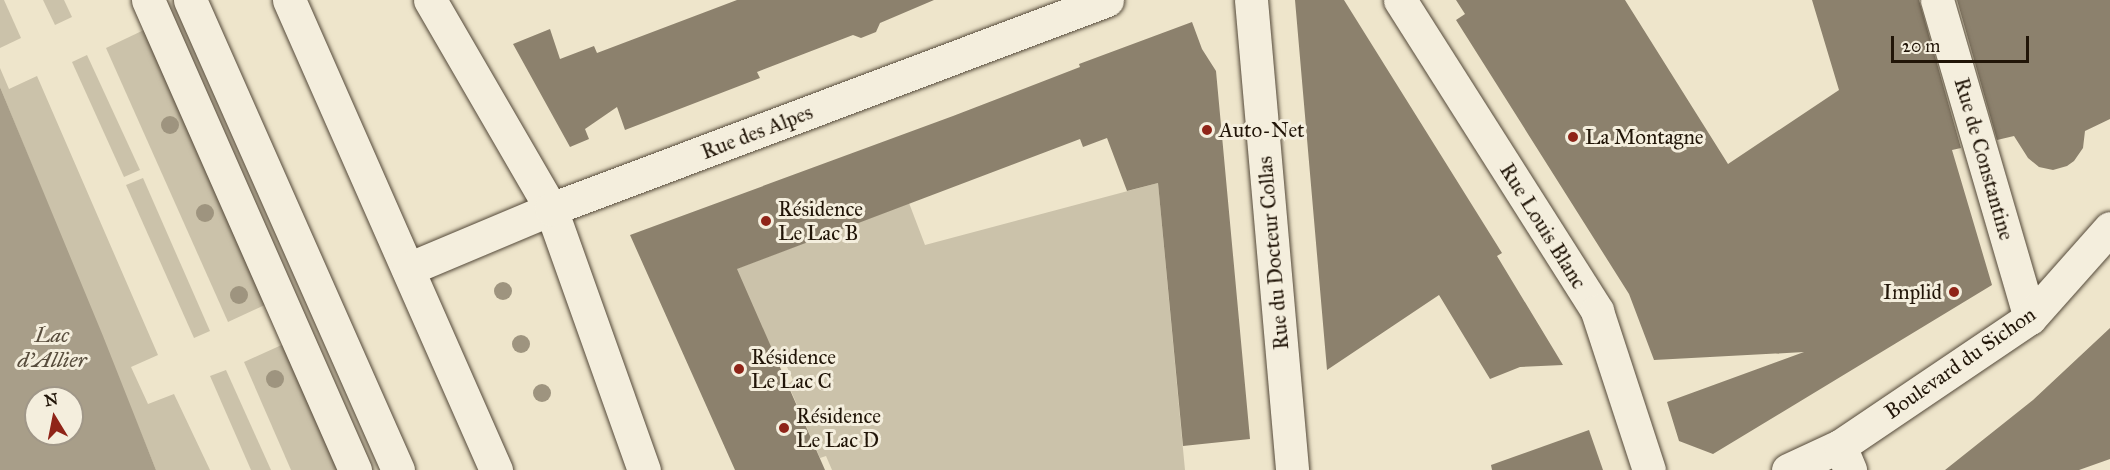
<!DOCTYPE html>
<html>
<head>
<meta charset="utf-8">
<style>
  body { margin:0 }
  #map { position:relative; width:2110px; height:470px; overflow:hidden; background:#eee5cb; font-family:"IM FELL Great Primer",serif }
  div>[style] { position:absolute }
  .green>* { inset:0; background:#cbc2aa }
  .water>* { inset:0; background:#a89e89 }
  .building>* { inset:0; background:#8c816d }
  .roads { filter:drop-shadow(0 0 2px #544939) drop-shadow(0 0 2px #544939) }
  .street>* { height:33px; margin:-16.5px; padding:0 16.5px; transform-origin:16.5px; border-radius:16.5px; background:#f4eedd }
  .secondary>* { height:33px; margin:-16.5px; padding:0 16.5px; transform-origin:16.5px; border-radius:16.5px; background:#f4eedd }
  .trees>* { width:18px; height:18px; margin:-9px; border-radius:50%; background:#9e947f }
  .dots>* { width:16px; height:16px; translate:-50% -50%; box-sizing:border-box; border:3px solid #f4eedd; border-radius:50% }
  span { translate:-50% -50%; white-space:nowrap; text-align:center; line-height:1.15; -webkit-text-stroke:6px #f4eedd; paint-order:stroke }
  .poi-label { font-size:21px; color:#211508 }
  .left { translate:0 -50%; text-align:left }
  .right { translate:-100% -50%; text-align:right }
  .street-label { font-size:21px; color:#211508 }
  .water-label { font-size:22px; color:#574c3c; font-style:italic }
  .north { position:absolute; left:24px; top:386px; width:60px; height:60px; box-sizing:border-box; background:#f4eedd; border:2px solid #a09788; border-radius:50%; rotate:350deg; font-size:16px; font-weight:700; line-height:24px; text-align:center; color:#211508 }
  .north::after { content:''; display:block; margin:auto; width:21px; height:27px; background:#8f2418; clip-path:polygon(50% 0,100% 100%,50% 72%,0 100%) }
  .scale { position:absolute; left:1891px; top:36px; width:138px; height:27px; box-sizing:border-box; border:3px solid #211508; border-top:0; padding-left:8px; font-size:18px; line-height:21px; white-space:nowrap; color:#211508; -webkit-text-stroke:4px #f4eedd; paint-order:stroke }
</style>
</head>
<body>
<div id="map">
  <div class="green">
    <div style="clip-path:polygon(0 0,4px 0,21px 38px,0 48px)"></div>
    <div style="clip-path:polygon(43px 0,64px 0,72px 17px,55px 25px)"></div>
    <div style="clip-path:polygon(146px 29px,269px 303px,228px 322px,106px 48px)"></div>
    <div style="clip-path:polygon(87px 55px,140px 170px,124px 177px,72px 62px)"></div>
    <div style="clip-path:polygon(0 68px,9px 89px,37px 76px,158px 355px,131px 367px,148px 404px,174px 394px,210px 470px,156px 470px,0 87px)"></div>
    <div style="clip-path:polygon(143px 178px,210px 331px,194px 338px,126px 185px)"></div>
    <div style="clip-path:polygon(1158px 183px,1185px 470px,832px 470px,826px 456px,820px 458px,788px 384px,793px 380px,782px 356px,775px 358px,736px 269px,909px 203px,925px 245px)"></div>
    <div style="clip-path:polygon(286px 343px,342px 470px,291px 470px,244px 362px)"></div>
    <div style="clip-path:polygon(226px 370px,271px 470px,251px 470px,210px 376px)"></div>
  </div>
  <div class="water">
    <div style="clip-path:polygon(evenodd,0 87px,103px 336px,156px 470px,0 470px,0 87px,36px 398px,72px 398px,72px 434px,36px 434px,36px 398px)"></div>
  </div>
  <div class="building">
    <div style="clip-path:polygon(737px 0,934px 0,880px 23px,876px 32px,861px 38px,853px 35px,757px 72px,760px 78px,625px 130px,617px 107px,585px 129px,589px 139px,570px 147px,513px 44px,550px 29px,560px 59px,594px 46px,597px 53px)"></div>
    <div style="clip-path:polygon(1295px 0,1344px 0,1502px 253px,1497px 256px,1563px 365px,1520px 367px,1490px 379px,1439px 295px,1327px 370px)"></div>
    <div style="clip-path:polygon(1456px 0,1625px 0,1728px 164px,1839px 90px,1812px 0,1919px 0,1961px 148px,1952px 150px,1992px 285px,1713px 454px,1679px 441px,1667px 402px,1804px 352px,1654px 360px,1629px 294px,1456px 20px,1465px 14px)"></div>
    <div style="clip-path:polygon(1957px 0,2110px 0,2110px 119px,2085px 131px,2083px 148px,2074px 161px,2067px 166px,2053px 170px,2039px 167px,2028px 158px,2014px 136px,1997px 140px)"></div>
    <div style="clip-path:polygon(1192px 22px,1202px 49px,1216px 71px,1250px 439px,1183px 446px,1158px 183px,1127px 191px,1107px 138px,1083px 147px,1080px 139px,737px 269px,825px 470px,735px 470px,630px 235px,953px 116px,1080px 67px,1079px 64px)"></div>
    <div style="clip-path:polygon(2110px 328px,2110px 459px,2079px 470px,1945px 470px,2033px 400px)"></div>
    <div style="clip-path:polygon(1589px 430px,1603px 470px,1492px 470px,1491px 465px)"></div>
  </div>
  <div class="roads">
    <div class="street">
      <div style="left:289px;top:0;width:514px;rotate:66.23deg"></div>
      <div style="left:430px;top:0;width:241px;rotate:59.9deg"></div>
      <div style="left:551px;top:209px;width:277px;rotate:70.4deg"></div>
      <div style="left:1251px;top:0;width:472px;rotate:85deg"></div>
      <div style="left:1937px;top:0;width:331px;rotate:73.7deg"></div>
      <div style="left:408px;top:269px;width:155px;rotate:-22.8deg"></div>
      <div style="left:551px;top:209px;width:594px;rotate:-20.6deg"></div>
      <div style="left:1840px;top:446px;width:26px;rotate:67deg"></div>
    </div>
    <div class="secondary">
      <div style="left:148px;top:0;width:514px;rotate:66.23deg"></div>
      <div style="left:190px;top:0;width:514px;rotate:66.13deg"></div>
      <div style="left:1400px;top:0;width:368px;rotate:57.6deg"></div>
      <div style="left:1597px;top:311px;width:167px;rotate:71.9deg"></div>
      <div style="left:1788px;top:470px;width:57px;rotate:-24.8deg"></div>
      <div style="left:1840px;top:446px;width:229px;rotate:-34deg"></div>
      <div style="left:2030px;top:318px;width:120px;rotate:-48.4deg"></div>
    </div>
  </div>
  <div class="trees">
    <div style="left:170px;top:125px"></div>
    <div style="left:205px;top:213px"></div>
    <div style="left:503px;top:291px"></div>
    <div style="left:239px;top:295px"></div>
    <div style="left:521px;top:344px"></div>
    <div style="left:275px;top:379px"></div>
    <div style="left:542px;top:393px"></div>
  </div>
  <div class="dots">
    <div style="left:1207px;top:130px;background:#8f2418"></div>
    <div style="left:1573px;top:137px;background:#8f2418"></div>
    <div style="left:766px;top:221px;background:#8f2418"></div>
    <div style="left:1954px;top:292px;background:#8f2418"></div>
    <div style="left:739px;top:369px;background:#8f2418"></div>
    <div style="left:784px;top:428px;background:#8f2418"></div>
  </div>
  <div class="poi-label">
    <span class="left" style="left:1219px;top:130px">Auto-Net</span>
    <span class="left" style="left:1585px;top:137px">La Montagne</span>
    <span class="left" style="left:778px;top:221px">Résidence<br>Le Lac B</span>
    <span class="right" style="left:1942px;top:292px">Implid</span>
    <span class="left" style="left:751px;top:369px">Résidence<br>Le Lac C</span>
    <span class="left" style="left:796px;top:428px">Résidence<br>Le Lac D</span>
  </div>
  <div class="street-label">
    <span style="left:757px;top:132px;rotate:-21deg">Rue des Alpes</span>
    <span style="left:1984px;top:159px;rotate:74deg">Rue de Constantine</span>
    <span style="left:1543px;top:226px;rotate:58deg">Rue Louis Blanc</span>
    <span style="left:1273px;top:253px;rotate:-95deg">Rue du Docteur Collas</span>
    <span style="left:1960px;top:363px;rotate:-35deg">Boulevard du Sichon</span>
  </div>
  <div class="water-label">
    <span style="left:52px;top:347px">Lac<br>d'Allier</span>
  </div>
  <div class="north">N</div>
  <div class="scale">20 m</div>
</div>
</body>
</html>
